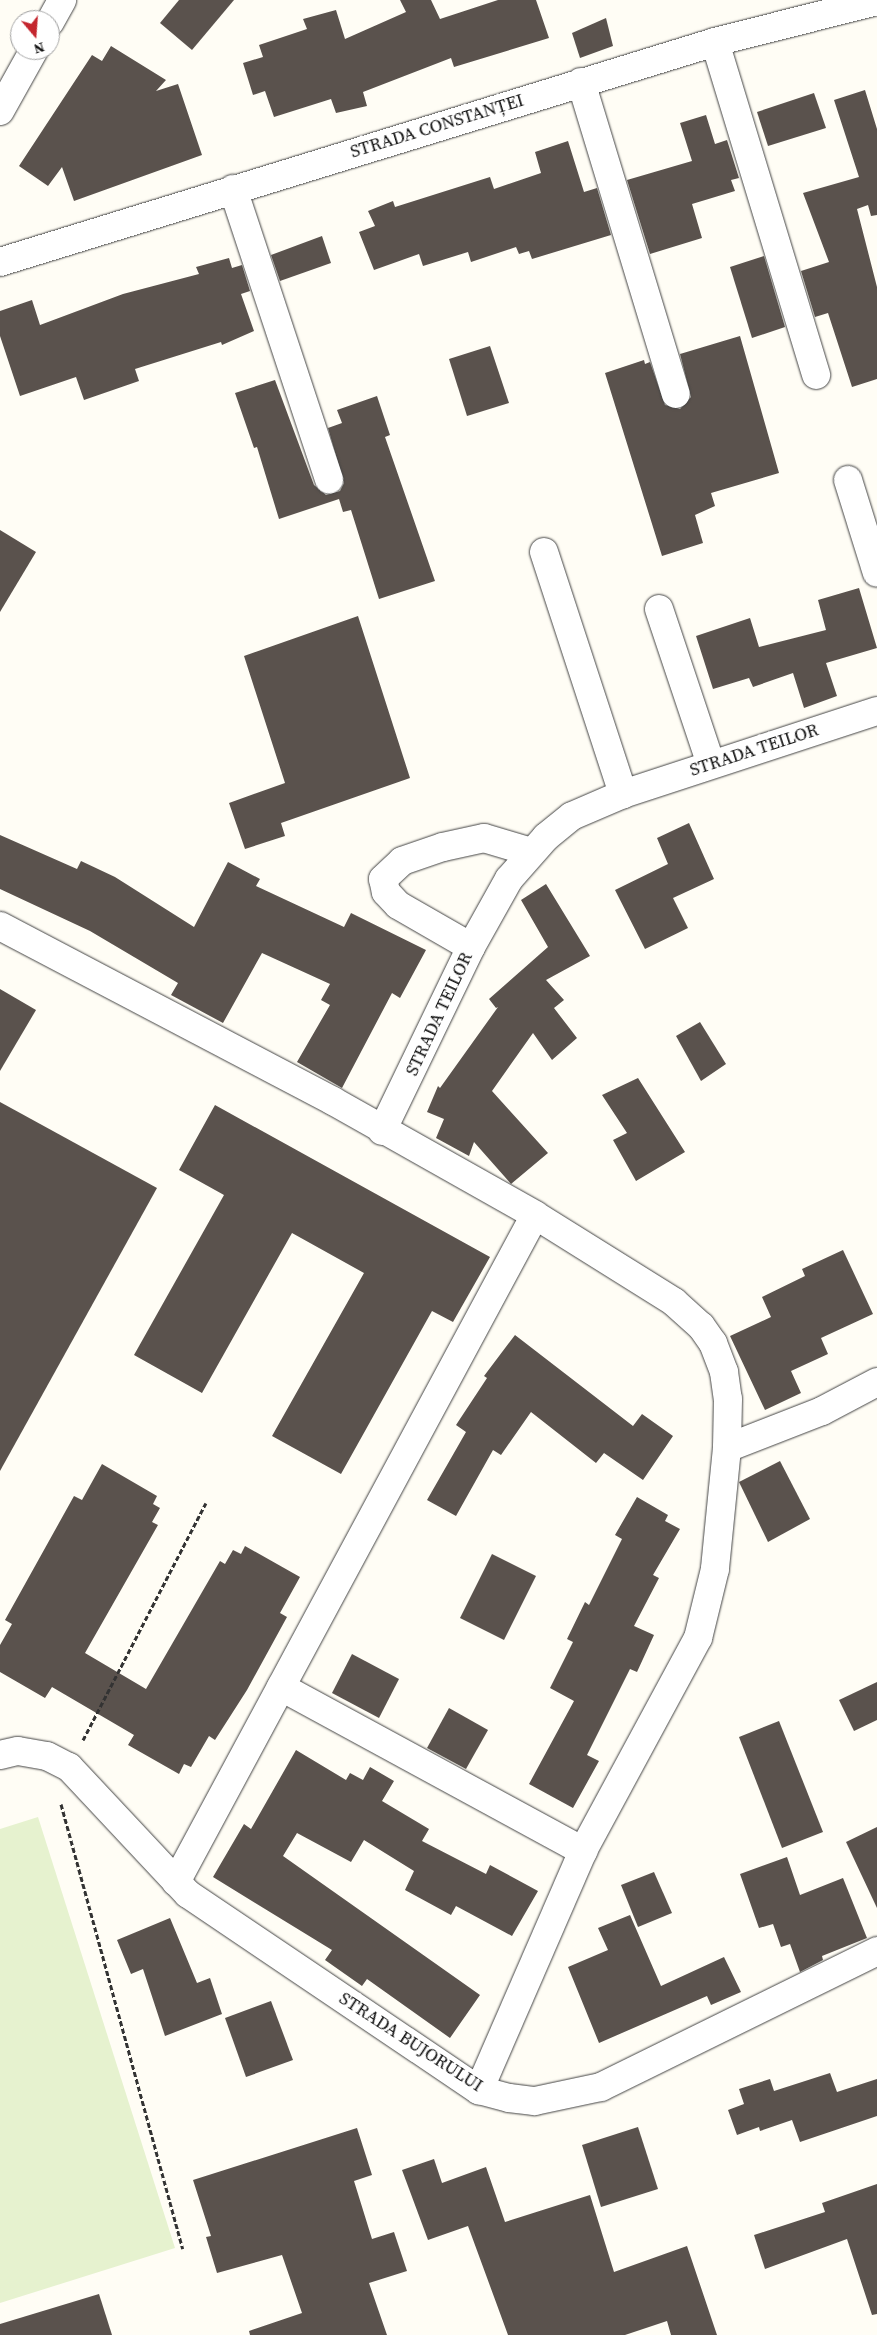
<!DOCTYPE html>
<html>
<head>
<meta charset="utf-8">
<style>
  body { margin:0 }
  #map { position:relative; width:877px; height:2335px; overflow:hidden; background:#fffdf5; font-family:"Source Serif 4",serif }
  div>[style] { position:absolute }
  .pitch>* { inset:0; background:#e6f2cf }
  .building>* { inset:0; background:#5a524d }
  .path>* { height:3px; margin-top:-1.5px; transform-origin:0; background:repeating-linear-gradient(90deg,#333 0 5px,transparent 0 7.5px) }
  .roads { filter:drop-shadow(0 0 1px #444) drop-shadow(0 0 1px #444) }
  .minor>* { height:28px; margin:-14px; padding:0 14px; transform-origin:14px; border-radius:14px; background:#fff }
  span { translate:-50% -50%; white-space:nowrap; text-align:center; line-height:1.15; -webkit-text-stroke:5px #fff; paint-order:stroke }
  .street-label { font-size:18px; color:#111 }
  .north { position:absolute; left:10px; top:10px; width:50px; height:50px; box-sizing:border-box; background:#fff; border:1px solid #a0a0a0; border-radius:50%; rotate:162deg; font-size:14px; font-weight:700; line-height:20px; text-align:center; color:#111 }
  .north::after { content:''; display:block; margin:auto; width:18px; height:22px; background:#c4262e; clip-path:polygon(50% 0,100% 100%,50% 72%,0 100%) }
</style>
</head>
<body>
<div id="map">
  <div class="pitch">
    <div style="clip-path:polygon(38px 1817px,175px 2248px,0 2303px,0 1829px)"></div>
  </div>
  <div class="building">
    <div style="clip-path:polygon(179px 0,234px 0,192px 50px,160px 23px)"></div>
    <div style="clip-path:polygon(400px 0,431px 0,440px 19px,498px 0,536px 0,549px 38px,454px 67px,451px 58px,363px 92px,367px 106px,336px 113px,331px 99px,274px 117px,265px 91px,253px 95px,243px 63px,263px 57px,259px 45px,307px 29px,303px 19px,336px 10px,345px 39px,406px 12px)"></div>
    <div style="clip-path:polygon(606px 18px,613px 46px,580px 58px,572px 33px)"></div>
    <div style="clip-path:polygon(111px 46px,166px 80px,156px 91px,178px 84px,202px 155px,74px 201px,62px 167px,48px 186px,19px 166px,92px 55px,102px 61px)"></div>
    <div style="clip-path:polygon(865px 90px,877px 129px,877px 215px,871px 216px,868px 205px,857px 209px,877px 287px,877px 379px,852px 387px,828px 313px,815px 317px,801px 271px,829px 262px,803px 193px,859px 177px,834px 100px)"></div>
    <div style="clip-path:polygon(814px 93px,826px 128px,768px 146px,757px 112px)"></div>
    <div style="clip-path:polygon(706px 115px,715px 144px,727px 140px,739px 178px,731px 180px,735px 191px,692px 204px,702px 238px,650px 254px,627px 180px,692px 161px,680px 123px)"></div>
    <div style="clip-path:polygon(568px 141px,584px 192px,597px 188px,611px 235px,532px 259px,529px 251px,519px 254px,516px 247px,471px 262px,468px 252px,423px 266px,419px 254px,374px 270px,359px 232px,375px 226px,368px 211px,393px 201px,395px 207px,490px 177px,494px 189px,541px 173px,535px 152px)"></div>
    <div style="clip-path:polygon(322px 236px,331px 263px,280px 281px,271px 255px)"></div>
    <div style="clip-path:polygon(764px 256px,785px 327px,752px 338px,730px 267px)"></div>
    <div style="clip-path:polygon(229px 258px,232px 268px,242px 265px,250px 291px,241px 294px,254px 331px,222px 345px,221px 342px,135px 369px,139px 381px,84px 400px,76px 377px,20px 396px,0 336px,0 311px,32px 300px,40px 325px,123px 294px,199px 274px,196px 267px)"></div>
    <div style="clip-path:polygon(740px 336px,779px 473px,711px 493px,715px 506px,695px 515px,703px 543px,662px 556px,605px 373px,644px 360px,645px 364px,650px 362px,665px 405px,680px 409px,691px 397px,680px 354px)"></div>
    <div style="clip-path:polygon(490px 346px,509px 403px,467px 416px,449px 359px)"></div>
    <div style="clip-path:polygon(275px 380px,314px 485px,326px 495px,340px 491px,344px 483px,328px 428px,342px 423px,337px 410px,377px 396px,390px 435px,385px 437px,435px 581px,379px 599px,351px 510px,343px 512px,339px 499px,279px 519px,257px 447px,254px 448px,235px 393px)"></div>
    <div style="clip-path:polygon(0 530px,36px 552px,0 612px)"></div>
    <div style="clip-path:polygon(859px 588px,877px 648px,826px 663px,837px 696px,804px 708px,793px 673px,753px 687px,749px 678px,713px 689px,696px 636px,750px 618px,759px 647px,826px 630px,818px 600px)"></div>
    <div style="clip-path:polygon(358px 616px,410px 778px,281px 823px,285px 836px,245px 849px,229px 803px,285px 783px,244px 656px)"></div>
    <div style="clip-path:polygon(689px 823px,714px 879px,673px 898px,688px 928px,645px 949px,615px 890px,668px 864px,657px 838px)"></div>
    <div style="clip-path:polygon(0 835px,77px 869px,81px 861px,115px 877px,194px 927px,228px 862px,260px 879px,256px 886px,344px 927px,351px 913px,426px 950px,400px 998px,392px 993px,342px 1088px,297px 1062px,330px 1005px,321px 1000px,330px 984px,262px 953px,223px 1023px,171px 995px,178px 983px,90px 931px,0 889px)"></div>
    <div style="clip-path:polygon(546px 884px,590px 956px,546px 980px,564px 1000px,554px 1008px,577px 1038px,552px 1060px,533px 1033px,492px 1091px,548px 1153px,511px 1184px,474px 1142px,469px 1156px,436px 1138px,444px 1119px,427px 1112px,438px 1086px,440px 1088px,498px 1007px,496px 1008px,489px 999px,548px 947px,521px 900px)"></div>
    <div style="clip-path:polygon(0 989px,36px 1010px,0 1071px)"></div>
    <div style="clip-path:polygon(700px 1022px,726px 1064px,701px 1081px,676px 1036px)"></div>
    <div style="clip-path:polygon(638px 1078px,685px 1152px,636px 1181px,613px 1140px,627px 1133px,602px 1095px)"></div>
    <div style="clip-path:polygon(0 1102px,157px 1188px,0 1471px)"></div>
    <div style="clip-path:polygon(215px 1105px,490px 1257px,453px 1322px,432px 1311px,341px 1474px,272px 1436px,364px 1273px,292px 1233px,202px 1393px,134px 1355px,224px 1195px,179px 1170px)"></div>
    <div style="clip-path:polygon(843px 1250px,873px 1314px,821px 1338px,828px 1354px,791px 1371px,801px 1393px,765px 1410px,730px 1336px,771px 1317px,762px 1297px,805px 1276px,802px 1269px)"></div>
    <div style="clip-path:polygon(515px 1335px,633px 1426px,642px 1414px,673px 1436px,643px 1480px,604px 1453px,596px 1463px,531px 1412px,501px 1455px,493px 1450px,456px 1516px,427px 1500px,466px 1432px,456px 1425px,487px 1378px,484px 1376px)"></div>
    <div style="clip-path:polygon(780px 1461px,810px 1519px,768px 1542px,739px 1482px)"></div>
    <div style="clip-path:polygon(102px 1464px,157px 1496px,153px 1504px,160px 1508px,152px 1522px,158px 1525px,85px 1653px,146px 1689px,220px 1561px,225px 1564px,233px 1550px,241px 1554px,245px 1546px,300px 1577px,280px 1613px,287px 1617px,247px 1690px,215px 1740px,209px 1736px,191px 1767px,184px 1764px,179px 1774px,128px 1745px,134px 1735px,52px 1687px,45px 1698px,0 1672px,0 1645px,12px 1624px,5px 1620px,74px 1496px,82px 1500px)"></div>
    <div style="clip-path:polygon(637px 1497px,668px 1515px,665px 1521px,680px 1529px,653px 1575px,659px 1578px,634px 1626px,654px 1635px,637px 1672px,630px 1669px,587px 1755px,599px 1761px,573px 1808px,529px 1784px,574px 1701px,550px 1688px,573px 1642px,567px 1639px,585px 1602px,589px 1605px,622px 1539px,615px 1535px)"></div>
    <div style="clip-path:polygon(492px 1554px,536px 1576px,504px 1640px,460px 1618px)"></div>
    <div style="clip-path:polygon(352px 1654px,399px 1679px,379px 1718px,332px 1693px)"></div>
    <div style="clip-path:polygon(877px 1682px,877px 1720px,854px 1731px,839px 1700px)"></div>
    <div style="clip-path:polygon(449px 1708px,488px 1730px,466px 1769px,427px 1748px)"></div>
    <div style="clip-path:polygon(779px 1721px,823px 1832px,782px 1848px,739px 1737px)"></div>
    <div style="clip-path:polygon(296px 1750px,346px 1780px,350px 1773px,363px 1780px,370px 1767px,394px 1781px,382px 1801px,429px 1829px,422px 1841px,486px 1874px,490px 1865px,538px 1891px,512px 1936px,456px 1906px,451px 1915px,405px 1890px,414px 1871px,364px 1840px,351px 1862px,297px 1833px,283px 1856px,480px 1995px,450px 2038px,367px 1979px,362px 1986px,325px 1960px,332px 1950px,213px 1877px,244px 1824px,251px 1829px)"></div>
    <div style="clip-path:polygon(877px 1827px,877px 1908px,846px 1842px)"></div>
    <div style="clip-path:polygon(787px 1857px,800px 1895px,843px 1878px,867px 1938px,822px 1956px,823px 1960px,800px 1972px,790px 1944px,781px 1947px,773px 1924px,759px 1928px,740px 1874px)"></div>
    <div style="clip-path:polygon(654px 1872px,672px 1913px,638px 1927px,621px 1885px)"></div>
    <div style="clip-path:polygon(630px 1915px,661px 1986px,724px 1957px,741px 1992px,711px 2005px,707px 1996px,599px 2043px,568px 1967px,608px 1950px,598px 1928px)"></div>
    <div style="clip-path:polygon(170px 1918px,197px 1983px,210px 1978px,222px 2014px,165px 2036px,143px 1969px,131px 1974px,117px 1940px)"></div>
    <div style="clip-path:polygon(271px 2001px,293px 2060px,246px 2077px,225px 2018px)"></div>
    <div style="clip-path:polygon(830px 2073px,837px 2092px,877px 2079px,877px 2116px,800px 2142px,792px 2120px,760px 2131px,759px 2127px,737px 2135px,728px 2110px,744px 2104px,739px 2089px,770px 2079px,774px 2091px)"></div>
    <div style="clip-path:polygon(638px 2127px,658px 2189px,601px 2207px,582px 2145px)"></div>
    <div style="clip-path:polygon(357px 2128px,372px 2175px,354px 2181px,372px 2239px,394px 2232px,407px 2271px,369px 2283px,387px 2335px,250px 2335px,249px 2331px,302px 2313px,282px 2255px,217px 2273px,206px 2237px,211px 2236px,193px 2180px)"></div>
    <div style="clip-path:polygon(434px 2159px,442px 2183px,486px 2167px,505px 2222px,590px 2195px,614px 2272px,687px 2246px,717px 2335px,671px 2335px,667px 2321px,625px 2335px,508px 2335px,468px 2226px,428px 2240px,402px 2170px)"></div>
    <div style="clip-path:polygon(877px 2184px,877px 2314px,872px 2315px,847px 2239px,765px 2269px,754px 2235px,825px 2212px,822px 2203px)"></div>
    <div style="clip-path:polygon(99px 2294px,112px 2335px,0 2335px,0 2324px)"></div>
  </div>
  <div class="path">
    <div style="left:83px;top:1740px;width:267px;rotate:-62.6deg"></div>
    <div style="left:61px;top:1804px;width:461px;rotate:74.7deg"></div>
  </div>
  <div class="roads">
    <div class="minor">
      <div style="left:50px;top:22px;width:25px;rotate:-61deg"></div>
      <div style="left:715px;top:42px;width:348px;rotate:73.1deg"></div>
      <div style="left:581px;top:82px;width:326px;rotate:73.1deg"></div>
      <div style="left:0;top:111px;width:70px;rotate:-60.9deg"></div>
      <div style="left:233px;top:189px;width:306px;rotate:71.7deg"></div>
      <div style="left:0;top:262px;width:748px;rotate:-17.1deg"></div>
      <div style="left:715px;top:42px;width:167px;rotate:-14.2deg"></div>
      <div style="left:848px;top:480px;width:97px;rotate:72.7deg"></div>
      <div style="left:544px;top:552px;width:255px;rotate:71.9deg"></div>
      <div style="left:659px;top:609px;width:163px;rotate:71.5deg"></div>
      <div style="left:0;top:926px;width:376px;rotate:27.7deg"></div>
      <div style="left:333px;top:1101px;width:232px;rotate:29.4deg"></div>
      <div style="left:535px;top:1215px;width:164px;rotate:32deg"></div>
      <div style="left:674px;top:1302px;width:36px;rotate:42deg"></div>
      <div style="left:701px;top:1326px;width:21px;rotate:55deg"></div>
      <div style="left:713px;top:1343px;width:31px;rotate:69deg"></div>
      <div style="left:724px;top:1372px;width:27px;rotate:82deg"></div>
      <div style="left:728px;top:1399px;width:49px;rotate:91.2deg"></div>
      <div style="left:727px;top:1448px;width:122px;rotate:95.7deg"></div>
      <div style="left:715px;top:1569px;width:71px;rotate:103.8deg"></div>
      <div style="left:698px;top:1638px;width:242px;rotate:118.4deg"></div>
      <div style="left:583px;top:1851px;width:261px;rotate:113.5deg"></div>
      <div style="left:471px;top:947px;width:84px;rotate:-150.1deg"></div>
      <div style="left:398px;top:905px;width:18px;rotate:-133deg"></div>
      <div style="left:386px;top:892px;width:13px;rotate:-103deg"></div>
      <div style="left:383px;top:879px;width:26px;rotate:-43deg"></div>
      <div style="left:402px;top:861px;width:43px;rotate:-18.9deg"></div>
      <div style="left:443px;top:847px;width:42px;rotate:-12.4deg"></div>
      <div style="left:484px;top:838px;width:49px;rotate:16.6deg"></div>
      <div style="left:382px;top:1131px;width:204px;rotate:-64.2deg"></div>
      <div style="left:471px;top:947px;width:78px;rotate:-60.8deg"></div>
      <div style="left:509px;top:879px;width:56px;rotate:-48.6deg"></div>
      <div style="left:546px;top:837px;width:33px;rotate:-39deg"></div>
      <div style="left:572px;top:816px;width:56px;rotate:-23.3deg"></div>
      <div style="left:623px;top:794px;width:267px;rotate:-18.1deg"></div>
      <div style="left:727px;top:1448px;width:102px;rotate:-21.3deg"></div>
      <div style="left:822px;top:1411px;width:62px;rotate:-27.8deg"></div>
      <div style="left:281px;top:1687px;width:344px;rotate:28.5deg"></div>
      <div style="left:0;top:1755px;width:18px;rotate:-13deg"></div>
      <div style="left:18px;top:1751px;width:29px;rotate:10deg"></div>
      <div style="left:47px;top:1756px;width:25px;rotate:27deg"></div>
      <div style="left:69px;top:1767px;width:174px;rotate:46.9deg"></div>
      <div style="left:188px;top:1894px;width:351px;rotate:34deg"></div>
      <div style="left:479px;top:2090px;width:31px;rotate:15deg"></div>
      <div style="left:509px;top:2098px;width:26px;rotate:7deg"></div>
      <div style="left:535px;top:2101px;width:67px;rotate:-12deg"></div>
      <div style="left:601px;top:2087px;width:308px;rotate:-26.2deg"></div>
      <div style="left:176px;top:1882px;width:757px;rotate:-61.71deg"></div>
    </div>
  </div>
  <div class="street-label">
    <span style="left:437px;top:126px;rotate:-17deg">STRADA CONSTANȚEI</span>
    <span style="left:754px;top:750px;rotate:-18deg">STRADA TEILOR</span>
    <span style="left:439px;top:1014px;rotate:-65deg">STRADA TEILOR</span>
    <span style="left:411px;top:2042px;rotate:33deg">STRADA BUJORULUI</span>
  </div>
  <div class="north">N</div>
</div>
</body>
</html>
